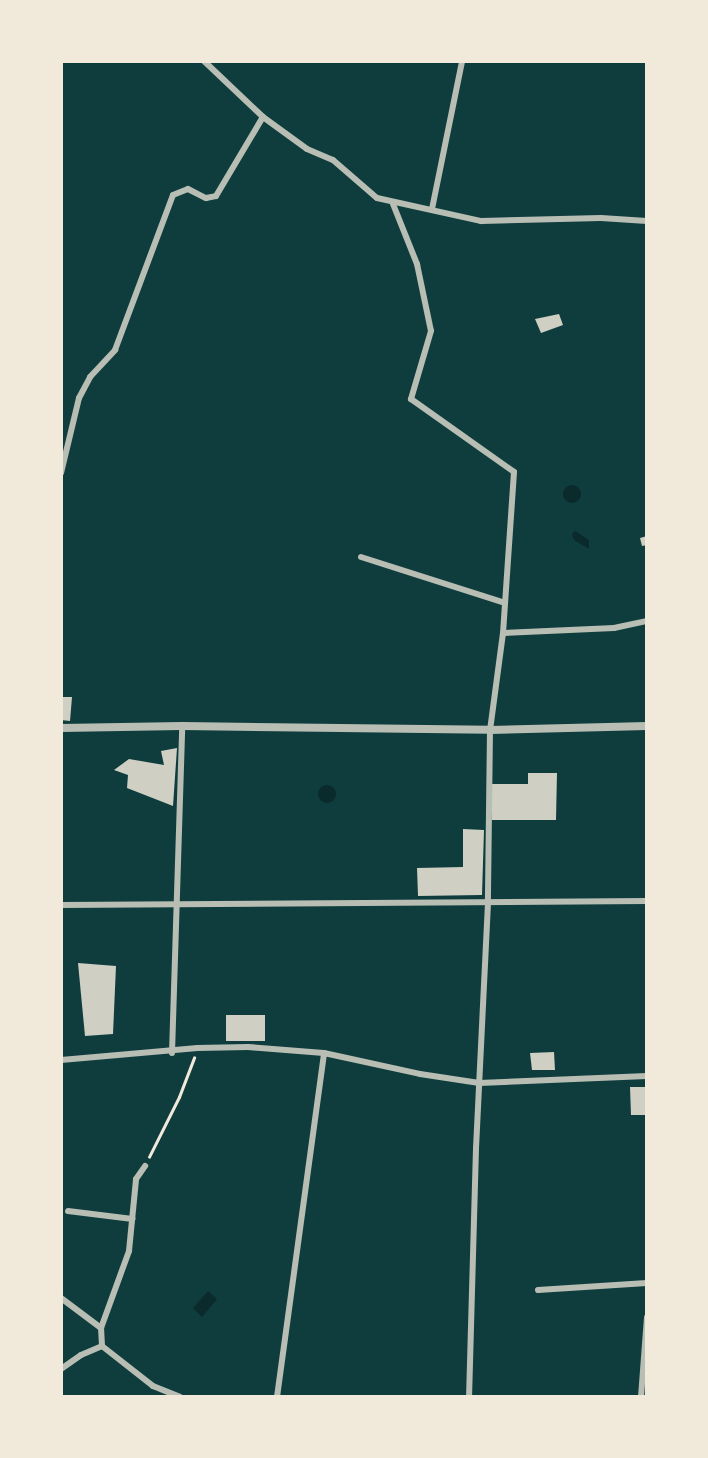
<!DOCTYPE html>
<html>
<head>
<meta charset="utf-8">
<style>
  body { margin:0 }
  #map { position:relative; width:708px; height:1458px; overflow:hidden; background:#0f3d3e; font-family:"Noto Serif",serif }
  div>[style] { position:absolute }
  .water>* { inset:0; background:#0a2a2b }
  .round { border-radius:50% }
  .building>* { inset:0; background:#cfcfc3 }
  .path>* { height:2.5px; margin:-1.25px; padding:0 1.25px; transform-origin:1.25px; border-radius:1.25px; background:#f1e9da }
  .minor>* { height:6px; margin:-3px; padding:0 3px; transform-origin:3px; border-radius:3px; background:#b8beb3 }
  .tertiary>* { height:8px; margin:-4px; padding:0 4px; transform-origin:4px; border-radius:4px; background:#b8beb3 }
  span { translate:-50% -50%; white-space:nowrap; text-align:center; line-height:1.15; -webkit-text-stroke:7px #f1e9da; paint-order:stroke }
  .frame { position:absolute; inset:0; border:63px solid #f1e9da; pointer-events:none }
</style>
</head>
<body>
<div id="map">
  <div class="water">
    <div class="round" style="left:563px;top:485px;width:18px;height:18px"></div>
    <div style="clip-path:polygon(575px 531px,589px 540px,589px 549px,574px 540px,572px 534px)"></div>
    <div class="round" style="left:318px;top:785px;width:18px;height:18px"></div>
    <div style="clip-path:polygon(208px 1291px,217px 1299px,202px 1317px,193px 1308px)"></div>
  </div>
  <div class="building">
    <div style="clip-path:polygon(559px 314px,563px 325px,541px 333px,535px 319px)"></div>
    <div style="clip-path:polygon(647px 536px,647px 545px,642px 546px,640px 538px)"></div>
    <div style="clip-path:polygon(61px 697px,72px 697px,70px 721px,61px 720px)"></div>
    <div style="clip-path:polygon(177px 748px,173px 806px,127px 788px,128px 775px,114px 770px,129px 759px,164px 765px,161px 751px)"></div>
    <div style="clip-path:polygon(528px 773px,557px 773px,556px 820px,492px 820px,492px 784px,528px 784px)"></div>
    <div style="clip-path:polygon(463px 829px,484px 830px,482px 895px,418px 896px,417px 868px,463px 867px)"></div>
    <div style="clip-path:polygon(78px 963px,116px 966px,113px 1034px,85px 1036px)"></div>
    <div style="clip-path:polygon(226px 1015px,265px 1015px,265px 1041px,226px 1041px)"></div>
    <div style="clip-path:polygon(554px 1052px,555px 1070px,532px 1070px,530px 1053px)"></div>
    <div style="clip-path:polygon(630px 1087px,647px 1087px,647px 1115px,631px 1115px)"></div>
  </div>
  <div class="path">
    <div style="left:149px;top:1157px;width:67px;rotate:-63.4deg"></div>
    <div style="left:179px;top:1097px;width:42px;rotate:-69deg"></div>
  </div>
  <div class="minor">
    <div style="left:204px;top:61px;width:81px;rotate:43.5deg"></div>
    <div style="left:263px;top:117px;width:54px;rotate:36deg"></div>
    <div style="left:307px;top:149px;width:28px;rotate:23deg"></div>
    <div style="left:333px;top:160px;width:58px;rotate:40.8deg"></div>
    <div style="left:377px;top:198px;width:107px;rotate:12.5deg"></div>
    <div style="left:481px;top:221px;width:120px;rotate:-1.4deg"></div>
    <div style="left:601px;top:218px;width:46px;rotate:3.7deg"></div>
    <div style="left:393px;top:204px;width:65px;rotate:68.2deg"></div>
    <div style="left:417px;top:264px;width:68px;rotate:78.2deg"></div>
    <div style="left:431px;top:331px;width:71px;rotate:106.4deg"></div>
    <div style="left:411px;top:399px;width:126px;rotate:35.3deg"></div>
    <div style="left:514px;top:472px;width:161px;rotate:93.9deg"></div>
    <div style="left:503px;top:633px;width:98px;rotate:97.6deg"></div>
    <div style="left:490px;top:730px;width:173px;rotate:90.7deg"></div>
    <div style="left:488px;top:903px;width:245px;rotate:92.8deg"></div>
    <div style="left:476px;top:1148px;width:249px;rotate:91.6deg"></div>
    <div style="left:432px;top:209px;width:151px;rotate:-78.5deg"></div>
    <div style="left:61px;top:473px;width:77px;rotate:-76.5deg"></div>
    <div style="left:79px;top:398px;width:24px;rotate:-62deg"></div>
    <div style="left:90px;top:377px;width:37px;rotate:-47deg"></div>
    <div style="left:115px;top:350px;width:165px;rotate:-69.5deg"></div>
    <div style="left:173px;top:195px;width:16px;rotate:-22deg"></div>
    <div style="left:188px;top:189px;width:20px;rotate:27deg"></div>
    <div style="left:206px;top:198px;width:10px;rotate:-11deg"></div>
    <div style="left:216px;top:196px;width:92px;rotate:-59.3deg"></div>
    <div style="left:361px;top:557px;width:151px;rotate:17.7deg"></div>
    <div style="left:503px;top:633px;width:111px;rotate:-2.6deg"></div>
    <div style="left:614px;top:628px;width:34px;rotate:-12deg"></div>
    <div style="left:61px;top:905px;width:586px;rotate:-0.39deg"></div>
    <div style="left:172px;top:1053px;width:327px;rotate:-88.2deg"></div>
    <div style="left:61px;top:1060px;width:137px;rotate:-5deg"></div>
    <div style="left:197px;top:1048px;width:51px;rotate:-1.1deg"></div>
    <div style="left:248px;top:1047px;width:76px;rotate:4.5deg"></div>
    <div style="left:324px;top:1053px;width:98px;rotate:12.3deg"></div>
    <div style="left:420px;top:1074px;width:60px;rotate:8.7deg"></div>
    <div style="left:479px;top:1083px;width:168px;rotate:-2.4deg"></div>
    <div style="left:68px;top:1211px;width:65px;rotate:7deg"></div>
    <div style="left:538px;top:1290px;width:109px;rotate:-3.7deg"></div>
    <div style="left:61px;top:1298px;width:50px;rotate:36.9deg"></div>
    <div style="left:102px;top:1346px;width:18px;rotate:-93deg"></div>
    <div style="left:101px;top:1328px;width:82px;rotate:-70deg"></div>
    <div style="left:129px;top:1251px;width:72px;rotate:-84.4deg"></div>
    <div style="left:136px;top:1179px;width:16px;rotate:-55deg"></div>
    <div style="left:102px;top:1346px;width:65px;rotate:38.1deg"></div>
    <div style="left:153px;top:1386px;width:29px;rotate:22deg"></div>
    <div style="left:61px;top:1369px;width:24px;rotate:-35deg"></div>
    <div style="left:81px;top:1355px;width:23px;rotate:-23deg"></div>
    <div style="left:277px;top:1397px;width:347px;rotate:-82.2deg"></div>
    <div style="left:641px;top:1397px;width:80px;rotate:-85.7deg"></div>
  </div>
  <div class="tertiary">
    <div style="left:61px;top:728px;width:121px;rotate:-0.9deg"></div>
    <div style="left:182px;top:726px;width:308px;rotate:0.7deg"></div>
    <div style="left:490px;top:730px;width:157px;rotate:-1.5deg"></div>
  </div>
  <div class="frame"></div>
</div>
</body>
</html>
